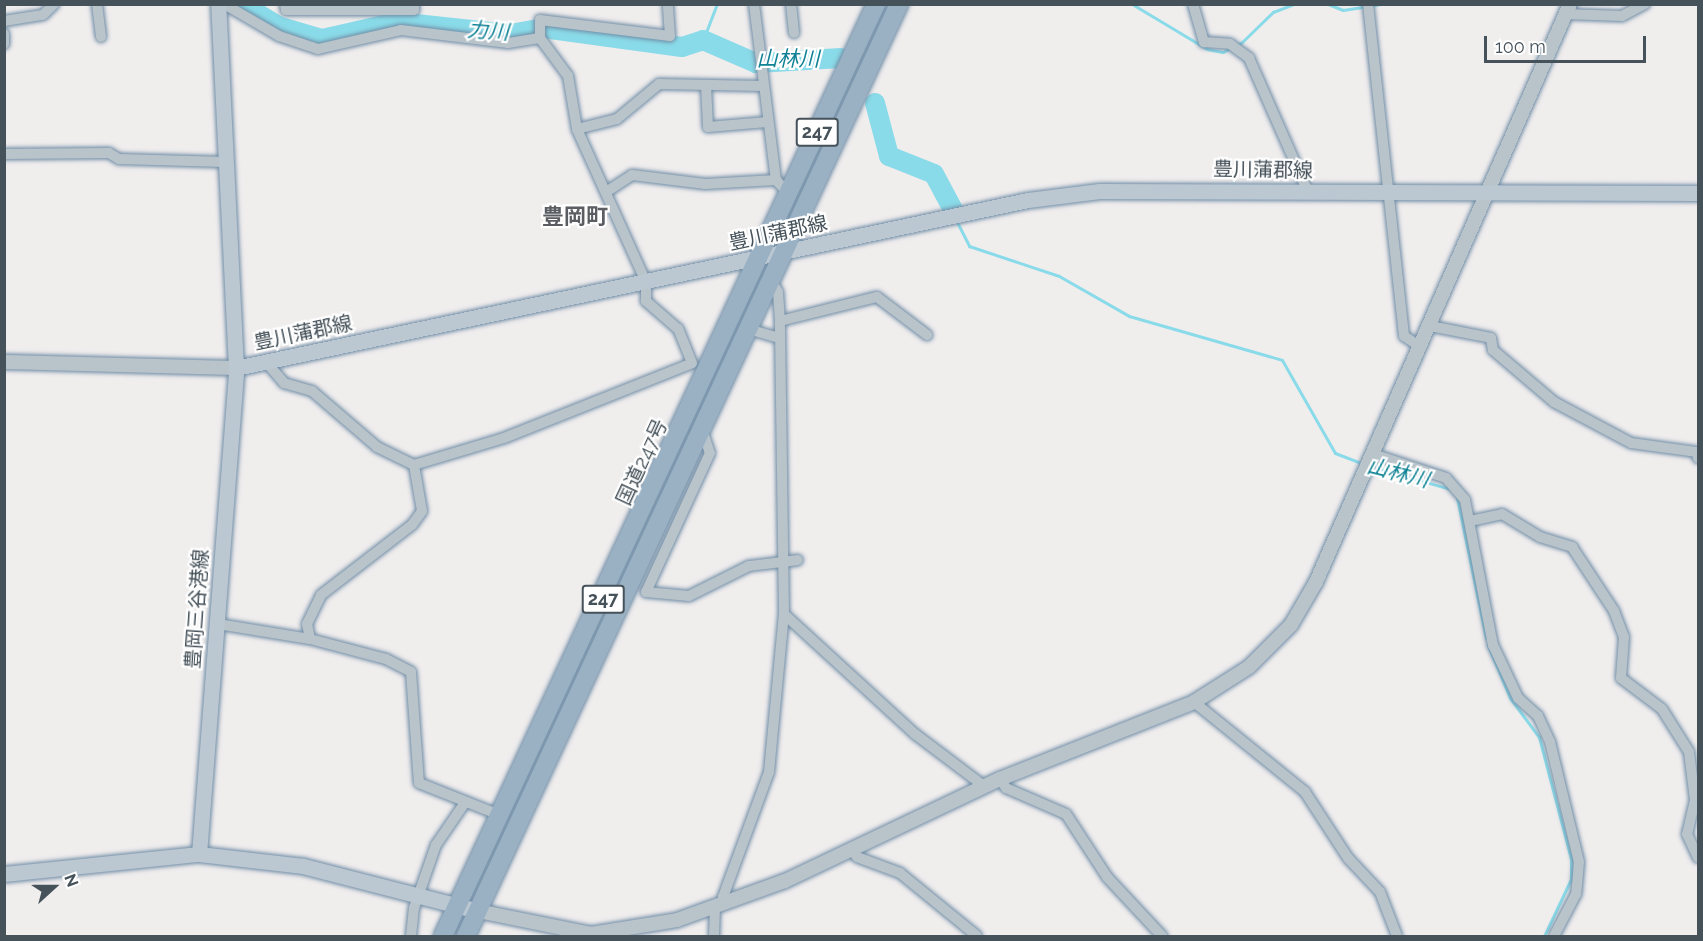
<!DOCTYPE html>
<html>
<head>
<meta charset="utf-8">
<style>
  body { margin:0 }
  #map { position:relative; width:1703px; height:941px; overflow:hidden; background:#f0eded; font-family:Raleway,"Noto Sans JP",sans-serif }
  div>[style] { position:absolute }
  .stream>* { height:3px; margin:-1.5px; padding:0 1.5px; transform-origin:1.5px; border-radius:1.5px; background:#8adbe9 }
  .river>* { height:20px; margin:-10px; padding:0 10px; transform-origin:10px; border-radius:10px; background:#8adbe9 }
  .roads { filter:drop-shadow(0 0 2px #718ea7) drop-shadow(0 0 2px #718ea7) }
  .minor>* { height:10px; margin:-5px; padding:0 5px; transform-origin:5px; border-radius:5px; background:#b9c3ca }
  .tertiary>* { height:14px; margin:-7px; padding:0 7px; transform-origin:7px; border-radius:7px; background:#b9c3ca }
  .secondary>* { height:15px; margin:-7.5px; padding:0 7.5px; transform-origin:7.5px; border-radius:7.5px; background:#bbc7d1 }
  .trunk>* { height:18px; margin:-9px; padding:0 9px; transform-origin:9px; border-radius:9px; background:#9ab1c4 }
  span { translate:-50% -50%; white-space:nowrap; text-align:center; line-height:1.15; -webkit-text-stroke:4.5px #fff; paint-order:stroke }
  .shield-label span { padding:2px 4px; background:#fff; border:2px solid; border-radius:4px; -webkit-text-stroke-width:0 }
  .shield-label { font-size:18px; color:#46525a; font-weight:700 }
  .street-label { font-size:20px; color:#46525a }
  .water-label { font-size:21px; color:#0f8295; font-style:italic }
  .quarter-label { font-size:22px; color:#5a5e62; font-weight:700 }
  .frame { position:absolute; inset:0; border:6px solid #46525a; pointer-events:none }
  .north { position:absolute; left:24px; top:857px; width:60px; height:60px; -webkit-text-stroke:4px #fff; paint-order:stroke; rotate:69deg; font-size:16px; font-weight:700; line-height:24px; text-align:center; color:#46525a }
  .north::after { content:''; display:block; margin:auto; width:21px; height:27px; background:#46525a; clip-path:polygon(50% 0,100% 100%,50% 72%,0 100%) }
  .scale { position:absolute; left:1484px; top:36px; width:162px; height:27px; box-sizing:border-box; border:3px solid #46525a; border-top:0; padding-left:8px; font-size:18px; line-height:21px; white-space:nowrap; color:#46525a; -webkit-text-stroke:4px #fff; paint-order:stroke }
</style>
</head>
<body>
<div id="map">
  <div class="stream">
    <div style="left:1132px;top:4px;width:87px;rotate:31deg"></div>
    <div style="left:1207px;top:49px;width:16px;rotate:11deg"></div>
    <div style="left:1223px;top:52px;width:20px;rotate:-27deg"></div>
    <div style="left:1241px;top:43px;width:45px;rotate:-44.1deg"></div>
    <div style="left:1273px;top:12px;width:22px;rotate:-21deg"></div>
    <div style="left:1328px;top:4px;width:16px;rotate:22deg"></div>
    <div style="left:1343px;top:10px;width:37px;rotate:-9deg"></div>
    <div style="left:703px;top:40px;width:39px;rotate:-69deg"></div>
    <div style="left:958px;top:224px;width:25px;rotate:63deg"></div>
    <div style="left:969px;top:246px;width:95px;rotate:18.4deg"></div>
    <div style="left:1059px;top:276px;width:81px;rotate:29.7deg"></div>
    <div style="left:1129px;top:316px;width:159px;rotate:16deg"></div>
    <div style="left:1282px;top:360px;width:107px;rotate:60.3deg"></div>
    <div style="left:1335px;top:453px;width:31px;rotate:21deg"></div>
    <div style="left:1370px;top:466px;width:83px;rotate:16deg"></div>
    <div style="left:1457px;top:498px;width:143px;rotate:78.3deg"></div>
    <div style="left:1488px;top:645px;width:57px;rotate:67.5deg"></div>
    <div style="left:1510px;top:698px;width:49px;rotate:53.4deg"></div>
    <div style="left:1539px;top:737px;width:126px;rotate:75.3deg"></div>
    <div style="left:1571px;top:859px;width:20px;rotate:90deg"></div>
    <div style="left:1571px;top:879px;width:63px;rotate:115.3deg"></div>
  </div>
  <div class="river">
    <div style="left:242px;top:4px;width:42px;rotate:31.4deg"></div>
    <div style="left:278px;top:26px;width:46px;rotate:16.5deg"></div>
    <div style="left:322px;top:39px;width:77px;rotate:-12.8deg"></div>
    <div style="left:397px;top:22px;width:114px;rotate:6.1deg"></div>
    <div style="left:510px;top:34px;width:34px;rotate:-10deg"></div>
    <div style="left:543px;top:28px;width:140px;rotate:7.8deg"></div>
    <div style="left:682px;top:47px;width:22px;rotate:-18deg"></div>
    <div style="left:703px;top:40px;width:58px;rotate:23.5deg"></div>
    <div style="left:756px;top:63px;width:85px;rotate:-3.4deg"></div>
    <div style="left:875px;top:103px;width:55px;rotate:75.2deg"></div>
    <div style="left:889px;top:156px;width:48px;rotate:21.8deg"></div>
    <div style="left:934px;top:174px;width:40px;rotate:62deg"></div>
  </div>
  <div class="roads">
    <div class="minor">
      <div style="left:97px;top:4px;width:33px;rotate:83deg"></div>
      <div style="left:224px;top:4px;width:64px;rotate:30.2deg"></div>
      <div style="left:279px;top:36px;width:41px;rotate:18.4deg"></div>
      <div style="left:318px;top:49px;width:85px;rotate:-12.9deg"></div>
      <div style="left:401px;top:30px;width:108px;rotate:6.9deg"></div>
      <div style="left:508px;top:43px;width:32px;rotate:-9deg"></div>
      <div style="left:540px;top:38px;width:18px;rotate:-90deg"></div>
      <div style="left:540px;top:20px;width:131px;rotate:7deg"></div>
      <div style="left:670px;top:36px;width:32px;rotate:-94deg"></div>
      <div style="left:285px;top:4px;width:6px;rotate:81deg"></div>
      <div style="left:286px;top:10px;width:128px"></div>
      <div style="left:414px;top:10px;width:6px;rotate:-90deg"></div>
      <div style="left:754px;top:4px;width:177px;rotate:82.9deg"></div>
      <div style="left:776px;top:180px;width:18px;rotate:47deg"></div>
      <div style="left:791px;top:4px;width:29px;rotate:84deg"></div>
      <div style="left:1193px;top:4px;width:40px;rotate:74deg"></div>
      <div style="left:1204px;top:42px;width:26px;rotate:4deg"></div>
      <div style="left:1230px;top:44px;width:24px;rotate:36deg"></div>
      <div style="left:1249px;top:58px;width:146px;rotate:66.2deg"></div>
      <div style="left:1368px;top:4px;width:334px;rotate:83.8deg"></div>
      <div style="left:1404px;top:336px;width:20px;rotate:33deg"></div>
      <div style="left:1565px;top:14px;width:57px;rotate:2deg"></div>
      <div style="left:1622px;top:16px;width:26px;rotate:-28deg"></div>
      <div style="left:4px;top:21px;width:39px;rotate:-9deg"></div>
      <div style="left:43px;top:15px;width:16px;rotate:-45deg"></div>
      <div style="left:4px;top:34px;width:10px;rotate:90deg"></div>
      <div style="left:706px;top:85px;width:42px;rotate:87.3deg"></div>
      <div style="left:708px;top:127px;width:59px;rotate:-4.8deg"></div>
      <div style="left:577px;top:129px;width:41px;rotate:-14deg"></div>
      <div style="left:617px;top:119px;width:55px;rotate:-39.8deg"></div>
      <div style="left:659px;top:84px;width:105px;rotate:1.1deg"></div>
      <div style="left:4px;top:154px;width:105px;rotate:-0.5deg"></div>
      <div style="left:109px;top:153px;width:12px;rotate:31deg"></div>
      <div style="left:119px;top:159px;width:106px;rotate:1.6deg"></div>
      <div style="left:606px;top:192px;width:31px;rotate:-33deg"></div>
      <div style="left:632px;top:175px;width:74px;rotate:7deg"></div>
      <div style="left:705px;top:184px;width:71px;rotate:-3.2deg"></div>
      <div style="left:780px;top:321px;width:100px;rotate:-13.9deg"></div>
      <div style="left:877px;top:297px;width:63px;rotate:37.2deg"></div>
      <div style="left:1430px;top:326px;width:62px;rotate:11.1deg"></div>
      <div style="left:1491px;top:338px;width:12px;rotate:81deg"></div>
      <div style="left:1493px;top:350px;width:80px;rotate:40.4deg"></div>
      <div style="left:1554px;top:402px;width:87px;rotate:28deg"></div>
      <div style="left:1631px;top:443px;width:67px;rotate:7.8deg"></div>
      <div style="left:1697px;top:452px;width:6px;rotate:81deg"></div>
      <div style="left:748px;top:329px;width:32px;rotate:16deg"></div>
      <div style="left:266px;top:362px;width:28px;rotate:49deg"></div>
      <div style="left:284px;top:383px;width:29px;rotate:16deg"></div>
      <div style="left:312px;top:391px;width:86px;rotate:40.7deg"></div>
      <div style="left:377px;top:447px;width:41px;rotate:25.9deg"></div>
      <div style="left:414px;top:465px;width:94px;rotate:-16.7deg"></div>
      <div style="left:504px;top:438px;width:202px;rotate:-21.7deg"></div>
      <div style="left:692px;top:363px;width:37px;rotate:-112deg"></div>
      <div style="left:678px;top:329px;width:43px;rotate:-138.8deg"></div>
      <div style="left:646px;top:301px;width:19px;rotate:-90deg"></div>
      <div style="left:646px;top:282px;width:168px;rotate:-114.3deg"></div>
      <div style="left:577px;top:129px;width:54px;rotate:-99.6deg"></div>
      <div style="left:568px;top:76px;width:47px;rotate:-126.4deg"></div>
      <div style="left:702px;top:429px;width:25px;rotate:72deg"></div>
      <div style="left:710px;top:453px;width:153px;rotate:114.7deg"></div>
      <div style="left:646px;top:592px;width:43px;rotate:5.3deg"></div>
      <div style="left:689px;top:596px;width:67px;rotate:-26.6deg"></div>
      <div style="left:749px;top:566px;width:49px;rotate:-7deg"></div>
      <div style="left:1373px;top:454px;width:77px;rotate:18.2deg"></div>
      <div style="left:1446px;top:478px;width:29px;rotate:49deg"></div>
      <div style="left:1465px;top:500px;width:148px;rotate:79.1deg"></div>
      <div style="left:1493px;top:645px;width:59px;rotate:64.7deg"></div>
      <div style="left:1518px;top:698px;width:27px;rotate:42deg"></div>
      <div style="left:1538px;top:716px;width:29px;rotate:65deg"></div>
      <div style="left:1550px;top:742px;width:123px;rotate:76.4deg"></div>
      <div style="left:1579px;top:862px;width:32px;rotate:95deg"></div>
      <div style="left:1576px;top:894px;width:47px;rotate:117.6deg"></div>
      <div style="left:1470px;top:521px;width:33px;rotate:-12deg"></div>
      <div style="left:1502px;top:514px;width:44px;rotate:31.2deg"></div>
      <div style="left:1540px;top:537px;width:34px;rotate:17deg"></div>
      <div style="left:1572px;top:547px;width:77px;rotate:56.7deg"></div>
      <div style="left:1614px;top:611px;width:28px;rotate:69deg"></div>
      <div style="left:1624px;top:637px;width:41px;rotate:94.2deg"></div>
      <div style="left:1621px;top:678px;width:51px;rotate:37.1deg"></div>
      <div style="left:1662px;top:709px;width:51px;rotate:57.9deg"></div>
      <div style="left:1689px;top:752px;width:48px;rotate:82.9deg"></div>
      <div style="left:1695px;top:800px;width:35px;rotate:103deg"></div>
      <div style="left:1687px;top:834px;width:26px;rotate:65deg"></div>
      <div style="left:784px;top:614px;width:178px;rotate:42.5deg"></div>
      <div style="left:915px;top:734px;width:88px;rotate:37.1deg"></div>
      <div style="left:218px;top:624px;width:93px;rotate:9.3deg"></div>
      <div style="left:310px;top:639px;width:79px;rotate:14.7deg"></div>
      <div style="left:386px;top:659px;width:28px;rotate:27deg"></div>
      <div style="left:411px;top:672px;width:111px;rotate:85.9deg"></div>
      <div style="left:419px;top:783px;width:89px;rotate:21.7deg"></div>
      <div style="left:310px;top:639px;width:15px;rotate:-101deg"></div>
      <div style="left:307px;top:624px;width:32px;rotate:-64deg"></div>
      <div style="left:321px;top:595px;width:115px;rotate:-37.6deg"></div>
      <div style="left:412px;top:525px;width:17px;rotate:-54deg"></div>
      <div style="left:422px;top:511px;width:47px;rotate:-99.9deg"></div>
      <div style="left:1194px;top:702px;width:143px;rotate:39deg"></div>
      <div style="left:1305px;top:792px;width:79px;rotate:56.9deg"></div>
      <div style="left:1348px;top:858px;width:47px;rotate:46.7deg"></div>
      <div style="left:1380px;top:892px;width:47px;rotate:68.9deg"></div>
      <div style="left:1000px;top:779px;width:11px;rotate:56deg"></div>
      <div style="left:1006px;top:788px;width:65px;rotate:23.4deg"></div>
      <div style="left:1066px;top:814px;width:75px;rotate:56.9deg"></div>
      <div style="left:1107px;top:877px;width:81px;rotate:47deg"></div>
      <div style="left:852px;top:849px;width:9px;rotate:58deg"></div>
      <div style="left:857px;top:857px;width:46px;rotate:20.4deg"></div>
      <div style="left:900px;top:873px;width:99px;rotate:39.3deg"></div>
      <div style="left:726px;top:902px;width:6px;rotate:-121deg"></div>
      <div style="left:723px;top:897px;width:133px;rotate:-69.8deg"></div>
      <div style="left:769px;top:772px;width:159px;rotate:-84.6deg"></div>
      <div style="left:784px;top:614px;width:293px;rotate:-90.8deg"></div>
      <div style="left:780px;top:321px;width:29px;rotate:-94deg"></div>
      <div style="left:778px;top:292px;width:13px;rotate:-122deg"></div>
      <div style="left:411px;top:936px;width:28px;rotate:-84deg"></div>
      <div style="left:414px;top:908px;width:67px;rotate:-70.8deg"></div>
      <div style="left:436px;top:845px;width:50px;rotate:-55.7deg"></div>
      <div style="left:714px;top:936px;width:30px;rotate:-88deg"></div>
    </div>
    <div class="tertiary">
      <div style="left:4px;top:362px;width:232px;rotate:1.5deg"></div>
      <div style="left:478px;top:911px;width:115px;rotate:11.5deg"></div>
      <div style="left:591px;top:934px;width:87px;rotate:-9.2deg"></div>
      <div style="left:677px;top:920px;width:115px;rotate:-19.9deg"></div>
      <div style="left:785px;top:881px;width:238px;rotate:-25.4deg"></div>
      <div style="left:1000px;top:779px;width:209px;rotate:-21.6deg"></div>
      <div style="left:1194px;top:702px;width:65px;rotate:-32.5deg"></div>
      <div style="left:1249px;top:667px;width:59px;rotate:-45deg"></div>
      <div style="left:1291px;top:625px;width:50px;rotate:-59.8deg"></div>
      <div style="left:1316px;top:582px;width:631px;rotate:-66.28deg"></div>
    </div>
    <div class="secondary">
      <div style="left:236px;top:368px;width:810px;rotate:-11.98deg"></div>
      <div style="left:1028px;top:200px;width:72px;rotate:-7.2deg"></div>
      <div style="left:1099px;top:191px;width:599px;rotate:0.19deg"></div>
      <div style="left:199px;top:854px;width:487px;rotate:-85.6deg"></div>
      <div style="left:236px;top:368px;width:364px;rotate:-92.8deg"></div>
      <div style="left:4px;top:874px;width:196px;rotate:-5.9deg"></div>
      <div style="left:199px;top:854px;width:105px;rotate:6.6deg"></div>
      <div style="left:303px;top:866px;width:181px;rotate:14.4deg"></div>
    </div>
    <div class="trunk">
      <div style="left:443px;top:936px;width:1028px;rotate:-65.08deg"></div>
      <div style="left:466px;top:936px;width:1028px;rotate:-65.08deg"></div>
    </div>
  </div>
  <div class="shield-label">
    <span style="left:817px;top:132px">247</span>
    <span style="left:603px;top:599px">247</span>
  </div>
  <div class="street-label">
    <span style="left:1263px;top:170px;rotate:1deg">豊川蒲郡線</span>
    <span style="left:778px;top:233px;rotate:-12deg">豊川蒲郡線</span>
    <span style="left:303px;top:333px;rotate:-12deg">豊川蒲郡線</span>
    <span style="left:642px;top:462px;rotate:-65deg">国道247号</span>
    <span style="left:197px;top:609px;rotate:-86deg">豊岡三谷港線</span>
  </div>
  <div class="water-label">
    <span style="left:488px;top:31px;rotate:4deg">力川</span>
    <span style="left:788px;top:59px">山林川</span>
    <span style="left:1398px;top:473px;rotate:14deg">山林川</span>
  </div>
  <div class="quarter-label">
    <span style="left:575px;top:217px">豊岡町</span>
  </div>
  <div class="frame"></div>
  <div class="north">N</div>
  <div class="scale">100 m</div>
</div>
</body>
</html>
